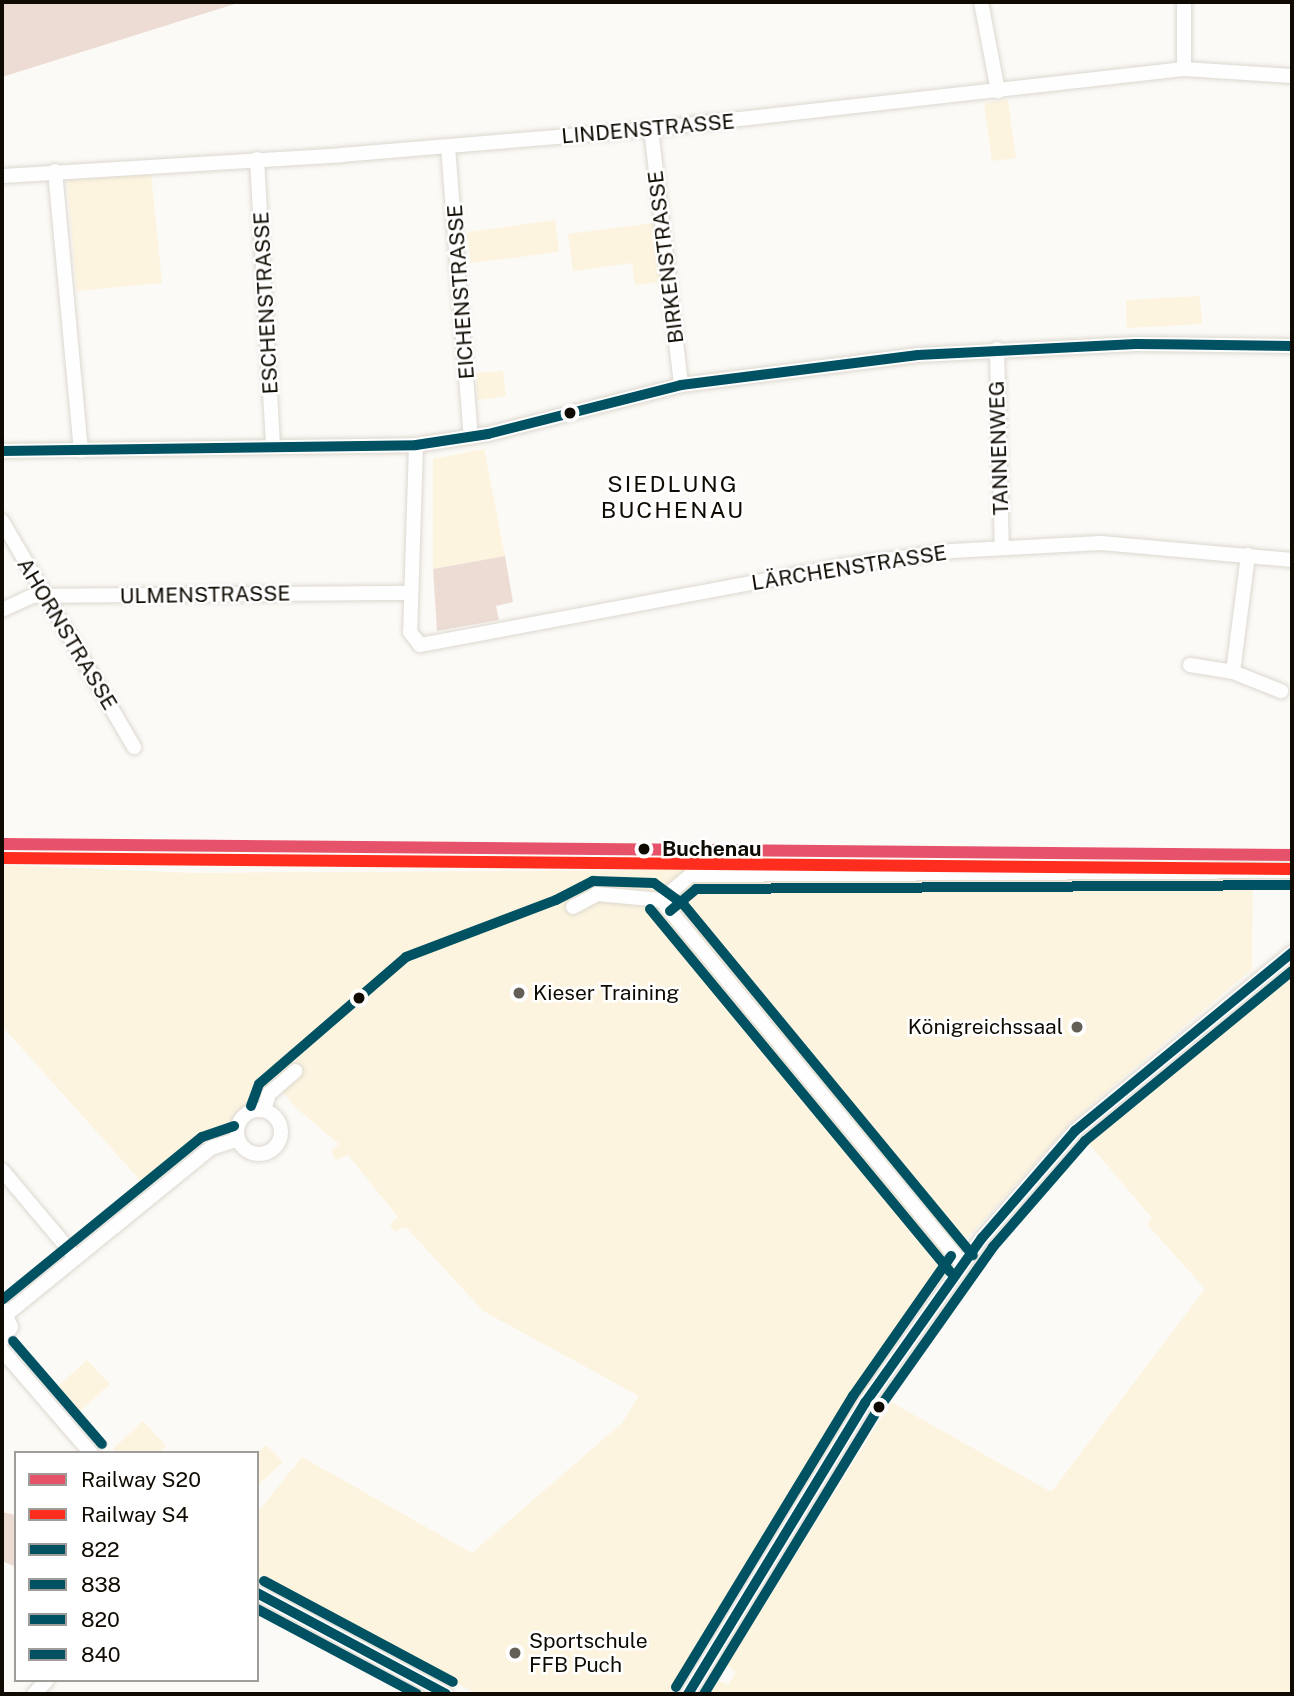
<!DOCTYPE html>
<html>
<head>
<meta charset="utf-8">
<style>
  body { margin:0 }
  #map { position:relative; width:1294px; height:1696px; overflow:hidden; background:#fcfaf6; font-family:"Public Sans",sans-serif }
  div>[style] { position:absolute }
  .built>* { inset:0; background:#fdf4df }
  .green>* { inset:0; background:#ecdcd4 }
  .roads { filter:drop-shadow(0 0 2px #dcd8d0) drop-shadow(0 0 2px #dcd8d0) }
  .street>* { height:14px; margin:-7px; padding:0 7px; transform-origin:7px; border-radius:7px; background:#fffefe }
  .street>.ring { margin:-7px; padding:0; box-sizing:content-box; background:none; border:14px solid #fffefe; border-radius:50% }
  .bus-1>* { height:10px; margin:-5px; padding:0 5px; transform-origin:5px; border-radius:5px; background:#005262 }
  .bus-2>* { height:10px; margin:-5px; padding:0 5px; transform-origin:5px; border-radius:5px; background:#005262 }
  .bus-3>* { height:10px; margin:-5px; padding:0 5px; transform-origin:5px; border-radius:5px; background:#005262 }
  .bus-4>* { height:10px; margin:-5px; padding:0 5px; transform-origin:5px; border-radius:5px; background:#005262 }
  .rail-1>* { height:12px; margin:-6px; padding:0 6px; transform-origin:6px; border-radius:6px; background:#e7526b }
  .rail-2>* { height:12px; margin:-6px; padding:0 6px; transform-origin:6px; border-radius:6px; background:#ff2d1d }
  .dots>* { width:19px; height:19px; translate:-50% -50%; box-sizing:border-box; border:4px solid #fff; border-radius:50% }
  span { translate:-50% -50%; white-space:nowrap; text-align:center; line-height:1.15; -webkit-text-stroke:5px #fff; paint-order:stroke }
  .street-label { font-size:21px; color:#100b02 }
  .stop-label { font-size:21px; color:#100b02; font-weight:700 }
  .left { translate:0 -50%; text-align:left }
  .poi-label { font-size:21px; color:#100b02 }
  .right { translate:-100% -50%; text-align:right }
  .neighbourhood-label { font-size:23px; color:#100b02; letter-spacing:2px }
  .frame { position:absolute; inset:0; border:4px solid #100b02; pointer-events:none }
  .legend { position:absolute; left:14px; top:1451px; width:245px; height:231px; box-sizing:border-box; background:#fff; border:2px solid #9f9d9a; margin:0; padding:9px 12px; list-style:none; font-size:21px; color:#100b02 }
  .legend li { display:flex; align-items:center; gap:14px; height:35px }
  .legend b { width:35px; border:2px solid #9f9d9a }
</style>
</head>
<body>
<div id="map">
  <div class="built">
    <div style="clip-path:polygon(1008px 100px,1016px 158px,992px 161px,984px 103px)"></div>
    <div style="clip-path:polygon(151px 174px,162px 283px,77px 291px,67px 180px)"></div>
    <div style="clip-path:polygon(555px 220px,559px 252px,471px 263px,467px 232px)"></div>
    <div style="clip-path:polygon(654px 223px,662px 282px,635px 285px,632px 263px,573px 271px,568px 234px)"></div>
    <div style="clip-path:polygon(1200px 296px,1202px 324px,1127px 328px,1126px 300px)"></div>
    <div style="clip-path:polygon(503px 371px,506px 396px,478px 400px,476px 373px)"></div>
    <div style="clip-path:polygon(484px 449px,505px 556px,433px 569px,433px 459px)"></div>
    <div style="clip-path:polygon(2px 865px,194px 873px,1253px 866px,1252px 969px,1074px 1119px,947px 1261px,673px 1694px,477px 1694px,257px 1573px,257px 1513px,302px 1457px,472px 1553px,622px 1423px,639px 1396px,483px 1311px,406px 1227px,394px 1232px,390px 1224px,398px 1217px,348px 1155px,336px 1160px,331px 1152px,339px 1144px,295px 1107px,282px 1091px,281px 1081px,147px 1188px,2px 1026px)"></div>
    <div style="clip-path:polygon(1292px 977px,1292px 1694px,710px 1694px,718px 1680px,728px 1685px,736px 1672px,727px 1665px,891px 1402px,1051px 1492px,1205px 1289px,1147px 1224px,1152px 1218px,1089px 1144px,1133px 1102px)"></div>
    <div style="clip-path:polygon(87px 1360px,110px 1384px,78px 1413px,56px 1388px)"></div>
    <div style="clip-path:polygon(143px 1421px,166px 1446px,158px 1453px,117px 1453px,113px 1449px)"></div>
    <div style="clip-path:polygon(266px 1445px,283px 1462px,257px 1486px,257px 1454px)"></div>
  </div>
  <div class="green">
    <div style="clip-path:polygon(2px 2px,241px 2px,2px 77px)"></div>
    <div style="clip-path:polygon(505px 556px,513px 602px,496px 606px,499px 620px,437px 631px,433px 569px)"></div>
    <div style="clip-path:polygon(2px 1512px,16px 1515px,16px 1567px,2px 1561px)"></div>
  </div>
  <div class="roads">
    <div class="street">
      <div style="left:981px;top:2px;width:91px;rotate:79.2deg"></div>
      <div style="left:1184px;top:69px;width:67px;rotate:-90deg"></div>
      <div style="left:651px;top:129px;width:258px;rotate:83.3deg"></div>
      <div style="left:448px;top:147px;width:291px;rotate:85.5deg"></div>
      <div style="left:257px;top:159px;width:288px;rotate:86.8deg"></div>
      <div style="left:55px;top:171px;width:281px;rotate:84.7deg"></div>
      <div style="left:2px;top:176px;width:341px;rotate:-3.5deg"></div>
      <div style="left:342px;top:155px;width:310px;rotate:-4.8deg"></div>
      <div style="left:651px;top:129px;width:536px;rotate:-6.42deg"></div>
      <div style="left:1184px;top:69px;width:108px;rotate:3.7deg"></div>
      <div style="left:997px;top:349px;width:198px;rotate:88.6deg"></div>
      <div style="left:416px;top:445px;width:187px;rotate:91.8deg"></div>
      <div style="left:410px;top:632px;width:16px;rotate:52deg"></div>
      <div style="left:420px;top:645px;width:428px;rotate:-10.6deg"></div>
      <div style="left:841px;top:566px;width:112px;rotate:-7.7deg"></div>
      <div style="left:952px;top:551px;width:149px;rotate:-3.1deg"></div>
      <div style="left:1101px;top:543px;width:192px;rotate:5.1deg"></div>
      <div style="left:2px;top:451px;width:414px;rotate:-0.8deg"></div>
      <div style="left:416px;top:445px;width:73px;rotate:-8.7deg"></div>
      <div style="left:488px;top:434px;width:199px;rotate:-14.2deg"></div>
      <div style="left:681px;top:385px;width:239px;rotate:-7.2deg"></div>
      <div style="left:918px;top:355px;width:218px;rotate:-2.9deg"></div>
      <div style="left:1136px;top:344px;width:156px;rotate:0.7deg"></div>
      <div style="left:2px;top:521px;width:262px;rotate:59.7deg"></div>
      <div style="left:1248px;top:555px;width:118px;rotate:97.3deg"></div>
      <div style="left:1233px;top:672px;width:52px;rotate:21.6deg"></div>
      <div style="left:2px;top:610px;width:33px;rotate:-25deg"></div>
      <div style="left:32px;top:596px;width:379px;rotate:-0.5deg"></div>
      <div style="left:1190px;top:665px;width:44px;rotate:9.2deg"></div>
      <div style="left:661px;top:900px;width:39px;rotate:-40deg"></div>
      <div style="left:691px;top:875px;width:601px;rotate:-0.38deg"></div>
      <div style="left:573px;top:907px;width:27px;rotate:-28deg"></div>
      <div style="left:597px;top:894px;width:64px;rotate:5.4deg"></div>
      <div style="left:661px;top:900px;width:472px;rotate:50.4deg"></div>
      <div class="ring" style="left:237px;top:1110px;width:30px;height:30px"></div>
      <div style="left:264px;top:1110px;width:17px;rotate:-73deg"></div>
      <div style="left:269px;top:1094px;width:35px;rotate:-41deg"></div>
      <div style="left:2px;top:1170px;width:114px;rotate:50deg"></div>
      <div style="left:8px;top:1313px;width:262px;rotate:-39.1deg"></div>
      <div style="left:211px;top:1148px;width:28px;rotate:-18deg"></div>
      <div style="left:2px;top:1340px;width:16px;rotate:-55deg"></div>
      <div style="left:11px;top:1327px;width:20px;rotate:-114deg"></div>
      <div style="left:2px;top:1350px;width:136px;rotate:49.2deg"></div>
      <div style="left:257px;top:1593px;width:214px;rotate:28.1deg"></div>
      <div style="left:34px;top:1694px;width:19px;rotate:-47deg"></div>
      <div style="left:688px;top:1694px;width:341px;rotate:-58.7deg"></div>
      <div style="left:865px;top:1403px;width:202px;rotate:-54.7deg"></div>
      <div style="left:982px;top:1238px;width:142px;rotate:-49deg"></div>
      <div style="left:1075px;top:1131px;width:281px;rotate:-39.4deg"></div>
    </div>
  </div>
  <div class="bus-1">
    <div style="left:257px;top:1593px;width:214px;rotate:28.1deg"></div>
    <div style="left:688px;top:1694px;width:341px;rotate:-58.7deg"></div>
    <div style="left:865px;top:1403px;width:202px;rotate:-54.7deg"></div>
    <div style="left:982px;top:1238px;width:142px;rotate:-49deg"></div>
    <div style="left:1075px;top:1131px;width:281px;rotate:-39.4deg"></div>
  </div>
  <div class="bus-2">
    <div style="left:650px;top:909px;width:472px;rotate:50.4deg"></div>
    <div style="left:670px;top:911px;width:34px;rotate:-40deg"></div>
    <div style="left:696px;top:889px;width:596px;rotate:-0.38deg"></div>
    <div style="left:257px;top:1609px;width:181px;rotate:28deg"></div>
    <div style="left:704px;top:1694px;width:332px;rotate:-58.6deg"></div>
    <div style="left:877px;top:1411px;width:201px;rotate:-54.7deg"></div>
    <div style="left:993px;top:1247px;width:140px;rotate:-49deg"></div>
    <div style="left:1085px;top:1141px;width:268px;rotate:-39.4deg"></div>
  </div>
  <div class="bus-3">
    <div style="left:2px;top:451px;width:414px;rotate:-0.8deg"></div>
    <div style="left:416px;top:445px;width:73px;rotate:-8.7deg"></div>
    <div style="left:488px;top:434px;width:199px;rotate:-14.2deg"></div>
    <div style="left:681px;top:385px;width:239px;rotate:-7.2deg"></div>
    <div style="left:918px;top:355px;width:218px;rotate:-2.9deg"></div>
    <div style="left:1136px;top:344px;width:156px;rotate:0.7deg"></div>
  </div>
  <div class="bus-4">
    <div style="left:251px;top:1106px;width:23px;rotate:-70deg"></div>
    <div style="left:259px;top:1084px;width:194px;rotate:-40.8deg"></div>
    <div style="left:406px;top:957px;width:160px;rotate:-20.8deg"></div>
    <div style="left:556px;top:900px;width:42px;rotate:-27.2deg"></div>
    <div style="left:593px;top:881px;width:61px;rotate:1.9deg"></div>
    <div style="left:654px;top:883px;width:37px;rotate:36deg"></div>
    <div style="left:684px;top:905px;width:454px;rotate:50.5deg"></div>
    <div style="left:2px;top:1300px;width:258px;rotate:-39.2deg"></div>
    <div style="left:202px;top:1137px;width:34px;rotate:-19deg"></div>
    <div style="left:13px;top:1341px;width:136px;rotate:49.2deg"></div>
    <div style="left:264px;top:1581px;width:214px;rotate:28.1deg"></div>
    <div style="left:676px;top:1687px;width:341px;rotate:-58.7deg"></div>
    <div style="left:853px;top:1396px;width:171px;rotate:-55deg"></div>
  </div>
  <div class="rail-1">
    <div style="left:2px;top:844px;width:1290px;rotate:0.49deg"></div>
  </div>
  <div class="rail-2">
    <div style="left:2px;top:858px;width:1290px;rotate:0.49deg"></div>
  </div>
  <div class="dots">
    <div style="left:570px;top:413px;background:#100b02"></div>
    <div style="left:644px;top:849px;background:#100b02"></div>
    <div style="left:519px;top:993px;background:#635f57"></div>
    <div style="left:359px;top:998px;background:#100b02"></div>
    <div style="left:1077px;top:1027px;background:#635f57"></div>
    <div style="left:879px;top:1407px;background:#100b02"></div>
    <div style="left:515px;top:1653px;background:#635f57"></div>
  </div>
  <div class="street-label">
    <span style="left:648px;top:129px;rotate:-5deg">LINDENSTRASSE</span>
    <span style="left:666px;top:257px;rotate:-97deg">BIRKENSTRASSE</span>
    <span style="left:461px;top:292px;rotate:-94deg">EICHENSTRASSE</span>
    <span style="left:266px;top:303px;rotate:-93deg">ESCHENSTRASSE</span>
    <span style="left:999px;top:448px;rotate:-92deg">TANNENWEG</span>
    <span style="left:849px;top:568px;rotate:-9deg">LÄRCHENSTRASSE</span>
    <span style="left:205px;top:595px;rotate:-1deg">ULMENSTRASSE</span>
    <span style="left:67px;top:634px;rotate:59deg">AHORNSTRASSE</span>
  </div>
  <div class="stop-label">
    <span class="left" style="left:662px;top:849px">Buchenau</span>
  </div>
  <div class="poi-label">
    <span class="left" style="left:533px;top:993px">Kieser Training</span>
    <span class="right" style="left:1063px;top:1027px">Königreichssaal</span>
    <span class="left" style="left:529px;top:1653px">Sportschule<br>FFB Puch</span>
  </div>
  <div class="neighbourhood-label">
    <span style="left:673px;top:497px">SIEDLUNG<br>BUCHENAU</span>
  </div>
  <div class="frame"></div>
  <ul class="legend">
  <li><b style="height:9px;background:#e7526b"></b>Railway S20</li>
  <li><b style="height:9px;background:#ff2d1d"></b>Railway S4</li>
  <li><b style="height:9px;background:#005262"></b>822</li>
  <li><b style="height:9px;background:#005262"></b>838</li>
  <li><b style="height:9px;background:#005262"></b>820</li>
  <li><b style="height:9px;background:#005262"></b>840</li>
  </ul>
</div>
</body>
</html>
